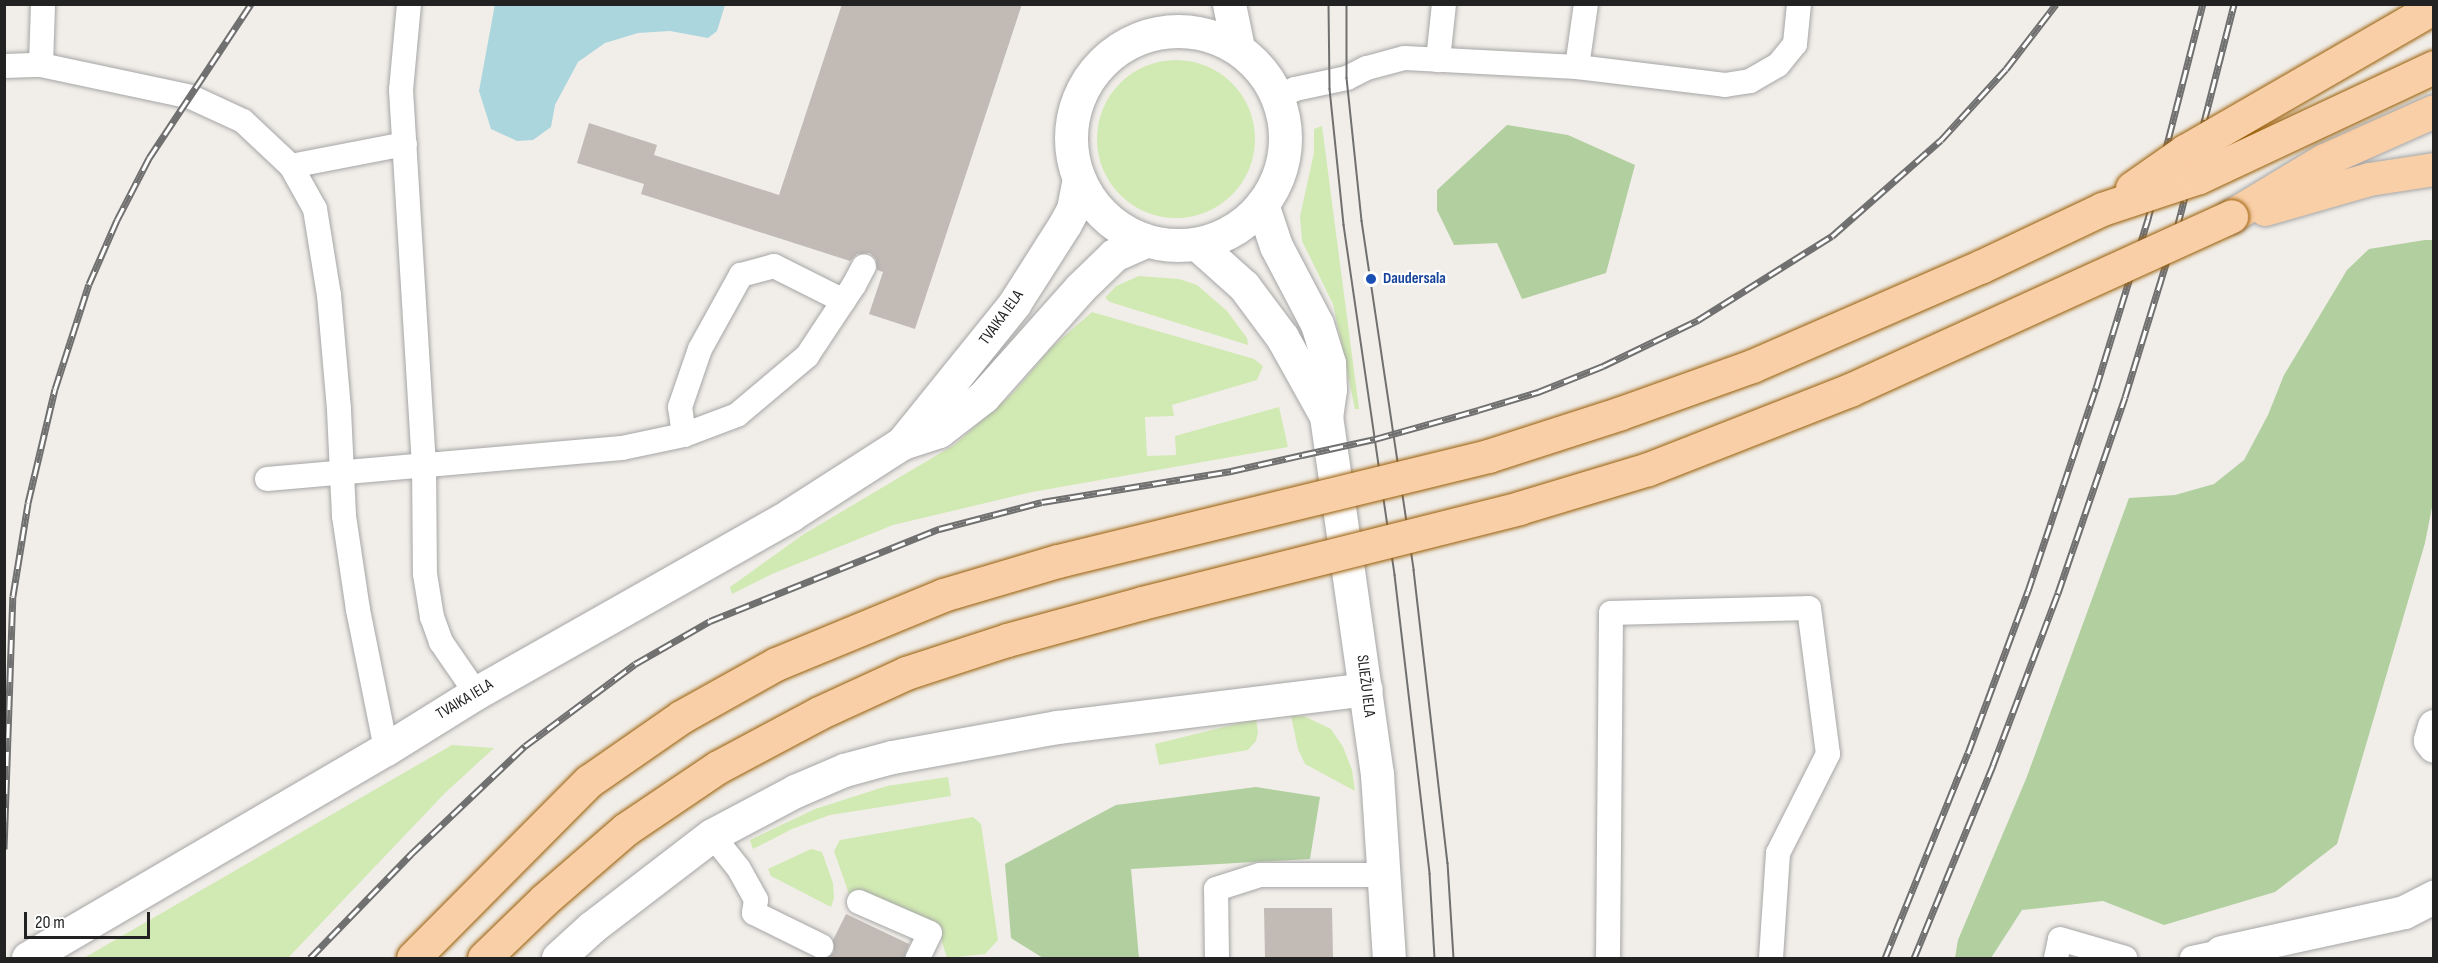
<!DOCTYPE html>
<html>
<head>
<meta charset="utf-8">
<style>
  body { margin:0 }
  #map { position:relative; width:2438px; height:963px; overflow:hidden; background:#f1eee9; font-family:"Sofia Sans Condensed",sans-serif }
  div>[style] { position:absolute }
  .grass>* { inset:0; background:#d1e9b2 }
  .round { border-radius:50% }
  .forest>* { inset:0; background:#b1cf9f }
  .water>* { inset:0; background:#abd6dd }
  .building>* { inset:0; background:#c2bab5 }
  .roads { filter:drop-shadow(0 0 2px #a6a6a6) drop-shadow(0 0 2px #a6a6a6) }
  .service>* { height:24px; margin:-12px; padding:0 12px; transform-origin:12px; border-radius:12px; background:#fff }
  .minor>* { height:33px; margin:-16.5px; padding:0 16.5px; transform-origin:16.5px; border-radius:16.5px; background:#fff }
  .tertiary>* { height:33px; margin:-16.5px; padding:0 16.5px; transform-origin:16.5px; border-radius:16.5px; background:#fff }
  .tertiary>.ring { margin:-16.5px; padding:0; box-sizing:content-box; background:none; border:33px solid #fff; border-radius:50% }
  .primary>* { height:33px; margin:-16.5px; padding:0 16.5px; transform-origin:16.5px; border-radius:16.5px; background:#f9cfa7 }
  .tram>* { height:1.5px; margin:-0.75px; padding:0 0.75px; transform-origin:0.75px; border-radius:0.75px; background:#707070 }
  .rail>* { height:7px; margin-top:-3.5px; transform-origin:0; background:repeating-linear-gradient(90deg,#fff 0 14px,#707070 0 28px); box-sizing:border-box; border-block:2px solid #707070 }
  .bridges { filter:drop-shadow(0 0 2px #9a5d05) drop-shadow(0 0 2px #9a5d05) }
  .primary-bridge>* { height:33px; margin:-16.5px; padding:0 16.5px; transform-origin:16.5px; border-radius:16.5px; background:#f9cfa7 }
  .dots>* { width:16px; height:16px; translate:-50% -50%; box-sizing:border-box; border:3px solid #fff; border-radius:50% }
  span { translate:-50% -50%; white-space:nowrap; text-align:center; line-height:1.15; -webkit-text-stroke:4.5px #fff; paint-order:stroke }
  .transit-label { font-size:16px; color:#164399; font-weight:700 }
  .left { translate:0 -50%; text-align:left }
  .street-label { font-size:16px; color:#222 }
  .frame { position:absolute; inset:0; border:6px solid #222; pointer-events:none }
  .scale { position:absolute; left:24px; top:912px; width:126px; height:27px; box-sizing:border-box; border:3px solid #222; border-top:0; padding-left:8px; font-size:18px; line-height:21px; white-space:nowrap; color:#222; -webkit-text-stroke:4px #fff; paint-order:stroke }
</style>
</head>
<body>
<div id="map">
  <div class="grass">
    <div class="round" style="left:1097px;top:60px;width:158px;height:158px"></div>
    <div style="clip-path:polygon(1322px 126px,1359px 409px,1355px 409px,1333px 304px,1302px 241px,1300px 216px,1314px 153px,1314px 129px)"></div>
    <div style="clip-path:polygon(1139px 276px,1179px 279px,1197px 285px,1227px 311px,1247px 338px,1248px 345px,1110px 302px,1105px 298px,1116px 286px)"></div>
    <div style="clip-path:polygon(1092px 312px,1254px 359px,1263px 366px,1257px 380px,1172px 405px,1174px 416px,1145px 417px,1147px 456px,1176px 455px,1175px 436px,1279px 407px,1288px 447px,1032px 492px,893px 525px,772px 574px,732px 594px,730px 587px,804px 534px,954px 445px,1012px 394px,1051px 348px)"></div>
    <div style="clip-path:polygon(1291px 716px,1304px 716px,1331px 729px,1343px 747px,1352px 770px,1355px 791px,1305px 764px,1298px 749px)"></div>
    <div style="clip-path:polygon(1256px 719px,1258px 732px,1256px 741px,1248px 750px,1159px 765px,1155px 744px)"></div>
    <div style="clip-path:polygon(452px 745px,494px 748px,445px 793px,288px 958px,84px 958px)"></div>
    <div style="clip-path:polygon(948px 777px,951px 796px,830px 815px,792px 829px,753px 849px,750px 840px,815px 809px,887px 786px)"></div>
    <div style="clip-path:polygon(973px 817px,981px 824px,998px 940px,985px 954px,947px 958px,938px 929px,909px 913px,849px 894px,834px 851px,840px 840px)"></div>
    <div style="clip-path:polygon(811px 849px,822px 852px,833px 883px,834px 898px,831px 907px,771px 876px,768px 869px)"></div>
  </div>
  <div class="forest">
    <div style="clip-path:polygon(1507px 125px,1568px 135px,1635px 165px,1606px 273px,1522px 299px,1497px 243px,1454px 245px,1437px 210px,1437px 190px)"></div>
    <div style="clip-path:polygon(2425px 240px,2434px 240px,2433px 502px,2425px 543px,2337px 844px,2275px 892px,2164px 925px,2103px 901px,2022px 910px,1991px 958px,1955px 958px,1958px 940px,2026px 779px,2129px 498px,2175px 495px,2214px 484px,2244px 460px,2268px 415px,2284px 375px,2347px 270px,2369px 249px)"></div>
    <div style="clip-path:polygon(1256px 787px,1320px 797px,1310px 859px,1131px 869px,1139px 958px,1043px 958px,1011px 938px,1005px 864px,1116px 805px)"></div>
  </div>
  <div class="water">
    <div style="clip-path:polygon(495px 4px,725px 4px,725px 5px,717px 31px,708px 38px,670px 31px,638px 33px,605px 43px,578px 62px,555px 105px,551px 127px,533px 140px,517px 141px,491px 129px,479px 91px)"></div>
  </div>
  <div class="building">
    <div style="clip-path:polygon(842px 4px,1022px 4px,915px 329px,869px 314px,883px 272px,877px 270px,876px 259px,870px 253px,857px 254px,850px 261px,641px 194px,644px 184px,577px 163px,589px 123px,657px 145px,654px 155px,779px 195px)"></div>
    <div style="clip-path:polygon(1264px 908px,1332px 908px,1333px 958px,1265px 958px)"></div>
    <div style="clip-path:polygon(846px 914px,909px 944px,904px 958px,827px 958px,834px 952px,833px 940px)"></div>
  </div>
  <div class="roads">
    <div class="service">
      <div style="left:409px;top:4px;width:86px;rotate:95.3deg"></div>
      <div style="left:401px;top:90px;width:375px;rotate:86.5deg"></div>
      <div style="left:424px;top:464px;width:110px;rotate:89.5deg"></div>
      <div style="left:425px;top:574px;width:44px;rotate:80.8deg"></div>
      <div style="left:432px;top:617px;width:27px;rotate:70deg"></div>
      <div style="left:441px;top:642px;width:62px;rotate:55.5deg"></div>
      <div style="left:1438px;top:60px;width:56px;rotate:-83.9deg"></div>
      <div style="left:41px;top:65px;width:61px;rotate:-88.1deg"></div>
      <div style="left:4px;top:66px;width:37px;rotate:-2deg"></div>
      <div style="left:41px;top:65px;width:153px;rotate:12deg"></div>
      <div style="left:191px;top:97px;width:57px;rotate:24.8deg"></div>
      <div style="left:243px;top:121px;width:66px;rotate:43.2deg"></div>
      <div style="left:291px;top:166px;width:49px;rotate:60.8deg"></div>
      <div style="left:315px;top:209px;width:87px;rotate:80.8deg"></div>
      <div style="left:329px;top:295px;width:115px;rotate:85deg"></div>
      <div style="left:339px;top:410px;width:106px;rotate:87.3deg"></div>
      <div style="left:344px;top:516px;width:95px;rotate:81.5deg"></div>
      <div style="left:358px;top:610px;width:142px;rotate:78.6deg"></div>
      <div style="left:1577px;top:67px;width:149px;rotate:6.9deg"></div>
      <div style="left:1725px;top:85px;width:25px;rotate:-9deg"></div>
      <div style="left:1750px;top:81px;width:32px;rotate:-30deg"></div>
      <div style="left:1778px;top:65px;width:27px;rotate:-51deg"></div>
      <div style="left:1795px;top:44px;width:40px;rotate:-84.3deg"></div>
      <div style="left:1278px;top:98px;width:19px;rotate:-28deg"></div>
      <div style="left:1295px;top:89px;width:53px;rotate:-11.9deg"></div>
      <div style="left:1347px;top:78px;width:22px;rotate:-27deg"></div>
      <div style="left:1367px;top:68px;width:39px;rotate:-15deg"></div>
      <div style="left:1405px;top:58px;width:172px;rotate:3deg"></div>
      <div style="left:1577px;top:67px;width:64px;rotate:-81.9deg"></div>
      <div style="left:291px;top:166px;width:116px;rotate:-10.9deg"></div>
      <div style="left:684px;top:435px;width:28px;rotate:-98deg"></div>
      <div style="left:680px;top:407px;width:61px;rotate:-71deg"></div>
      <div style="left:700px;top:349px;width:85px;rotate:-61deg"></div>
      <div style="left:741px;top:275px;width:34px;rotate:-15deg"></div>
      <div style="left:774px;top:266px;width:78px;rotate:26.6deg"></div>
      <div style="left:267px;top:479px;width:356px;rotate:-5deg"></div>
      <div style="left:622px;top:448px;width:63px;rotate:-11.8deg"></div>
      <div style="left:684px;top:435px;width:57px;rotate:-20.7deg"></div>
      <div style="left:737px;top:415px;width:92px;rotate:-40.1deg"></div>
      <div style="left:807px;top:356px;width:85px;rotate:-56.5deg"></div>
      <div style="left:854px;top:285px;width:21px;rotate:-62deg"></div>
      <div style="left:712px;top:835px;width:43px;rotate:51.5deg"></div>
      <div style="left:739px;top:869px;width:35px;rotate:61deg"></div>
      <div style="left:756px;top:900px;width:13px;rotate:99deg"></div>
      <div style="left:754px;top:913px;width:75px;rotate:26.2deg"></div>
      <div style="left:859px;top:902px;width:77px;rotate:23.6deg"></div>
      <div style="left:930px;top:933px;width:28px;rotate:116deg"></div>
      <div style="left:1217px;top:958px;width:69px;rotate:-90.8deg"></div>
      <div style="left:1216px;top:889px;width:46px;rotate:-17.7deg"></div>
      <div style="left:1260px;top:875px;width:125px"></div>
      <div style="left:1608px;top:958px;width:345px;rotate:-89.5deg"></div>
      <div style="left:1611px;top:613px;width:198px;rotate:-1.4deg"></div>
      <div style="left:1809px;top:608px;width:147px;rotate:82.6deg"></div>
      <div style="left:1828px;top:754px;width:111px;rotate:116.8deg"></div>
      <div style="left:1778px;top:853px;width:105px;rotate:93.8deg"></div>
      <div style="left:2056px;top:958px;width:19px;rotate:-78deg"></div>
      <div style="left:2060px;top:939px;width:68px;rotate:16.3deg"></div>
      <div style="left:2192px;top:958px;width:30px;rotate:-12deg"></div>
    </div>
    <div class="minor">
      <div style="left:1262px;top:204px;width:44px;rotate:71.6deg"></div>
      <div style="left:1276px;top:246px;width:88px;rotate:62.3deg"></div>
      <div style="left:1317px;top:324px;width:41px;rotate:72.9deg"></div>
      <div style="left:1329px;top:363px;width:26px;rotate:88deg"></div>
      <div style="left:1330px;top:389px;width:27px;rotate:98deg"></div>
      <div style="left:1326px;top:416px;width:362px;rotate:81.9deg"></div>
      <div style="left:1377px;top:774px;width:184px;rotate:86.3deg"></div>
      <div style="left:1197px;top:244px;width:63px;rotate:41.8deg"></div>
      <div style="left:1244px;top:286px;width:64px;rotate:53.3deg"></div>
      <div style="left:1282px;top:337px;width:90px;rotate:60.9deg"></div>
      <div style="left:2434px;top:726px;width:15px;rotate:106deg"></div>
      <div style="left:2430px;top:740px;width:7px;rotate:56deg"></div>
      <div style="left:2221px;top:952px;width:187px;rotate:-12.3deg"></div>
      <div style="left:2404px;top:912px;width:34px;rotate:-27deg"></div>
      <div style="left:558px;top:958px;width:46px;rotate:-42.4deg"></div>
      <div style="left:592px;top:927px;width:151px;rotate:-37.5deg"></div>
      <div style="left:712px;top:835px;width:94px;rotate:-27.9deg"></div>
      <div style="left:795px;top:791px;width:53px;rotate:-23.2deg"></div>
      <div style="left:844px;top:770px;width:50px;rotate:-15.2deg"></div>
      <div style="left:892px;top:757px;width:168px;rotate:-10.3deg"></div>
      <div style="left:1057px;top:727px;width:311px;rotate:-7deg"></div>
    </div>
    <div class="tertiary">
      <div style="left:1229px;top:4px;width:45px;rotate:78.4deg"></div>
      <div class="ring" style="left:1071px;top:31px;width:181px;height:181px"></div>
      <div style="left:902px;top:443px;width:179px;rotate:-51.1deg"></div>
      <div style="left:1014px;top:304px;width:95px;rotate:-57.5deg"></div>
      <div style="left:1065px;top:224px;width:17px;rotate:-62deg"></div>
      <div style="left:1073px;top:209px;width:31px;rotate:-79deg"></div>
      <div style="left:28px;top:958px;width:415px;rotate:-30.3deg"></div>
      <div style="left:386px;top:749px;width:106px;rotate:-31.9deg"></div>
      <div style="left:476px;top:693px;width:361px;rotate:-29.5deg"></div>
      <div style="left:790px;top:515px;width:133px;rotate:-32.7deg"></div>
      <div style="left:902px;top:443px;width:39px;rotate:-18deg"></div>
      <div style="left:939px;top:431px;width:56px;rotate:-37.7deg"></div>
      <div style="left:983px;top:397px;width:146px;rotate:-48.3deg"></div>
      <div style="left:1080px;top:288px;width:47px;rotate:-44.1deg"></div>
      <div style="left:1114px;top:255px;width:34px;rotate:-24deg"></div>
    </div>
    <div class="primary">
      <div style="left:2265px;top:209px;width:108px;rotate:-16.1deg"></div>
      <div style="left:2369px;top:179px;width:66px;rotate:-8.7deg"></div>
      <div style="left:2231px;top:216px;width:109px;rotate:-31.1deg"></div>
      <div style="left:2324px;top:160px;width:120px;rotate:-24deg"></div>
    </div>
  </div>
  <div class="tram">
    <div style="left:1329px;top:4px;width:85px;rotate:89.3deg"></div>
    <div style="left:1330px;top:89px;width:137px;rotate:84.1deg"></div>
    <div style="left:1344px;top:225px;width:354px;rotate:81.7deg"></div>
    <div style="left:1395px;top:575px;width:301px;rotate:83.3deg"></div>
    <div style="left:1430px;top:874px;width:84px;rotate:86.6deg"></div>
    <div style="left:1347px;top:4px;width:74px;rotate:90deg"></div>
    <div style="left:1347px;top:78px;width:144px;rotate:84deg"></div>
    <div style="left:1362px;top:221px;width:353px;rotate:81.5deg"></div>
    <div style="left:1414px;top:570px;width:295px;rotate:83.4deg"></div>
    <div style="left:1448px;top:863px;width:95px;rotate:86.4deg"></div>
  </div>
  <div class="rail">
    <div style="left:4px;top:849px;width:253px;rotate:-88deg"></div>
    <div style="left:13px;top:596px;width:94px;rotate:-80.8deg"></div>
    <div style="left:28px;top:503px;width:117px;rotate:-76.7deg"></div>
    <div style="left:55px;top:389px;width:110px;rotate:-72.1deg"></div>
    <div style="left:89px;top:284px;width:70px;rotate:-66.4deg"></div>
    <div style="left:117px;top:220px;width:70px;rotate:-62.7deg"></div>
    <div style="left:149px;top:158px;width:185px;rotate:-56.5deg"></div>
    <div style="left:310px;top:958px;width:145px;rotate:-45.8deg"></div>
    <div style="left:411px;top:854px;width:157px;rotate:-43.5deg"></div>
    <div style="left:525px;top:746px;width:137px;rotate:-36.7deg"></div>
    <div style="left:635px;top:664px;width:86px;rotate:-29.8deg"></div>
    <div style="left:710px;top:621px;width:247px;rotate:-21.9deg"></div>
    <div style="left:939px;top:529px;width:106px;rotate:-14.7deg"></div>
    <div style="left:1042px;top:502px;width:192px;rotate:-9.3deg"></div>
    <div style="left:1231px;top:471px;width:73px;rotate:-12.7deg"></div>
    <div style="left:1302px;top:455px;width:75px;rotate:-12.4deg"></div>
    <div style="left:1375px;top:439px;width:107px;rotate:-15.7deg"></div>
    <div style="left:1478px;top:410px;width:63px;rotate:-16.7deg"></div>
    <div style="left:1538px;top:392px;width:70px;rotate:-21.8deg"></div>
    <div style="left:1603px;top:366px;width:106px;rotate:-25.8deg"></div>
    <div style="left:1698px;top:320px;width:158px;rotate:-32.1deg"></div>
    <div style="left:1832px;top:236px;width:145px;rotate:-41.4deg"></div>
    <div style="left:1941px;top:140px;width:96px;rotate:-47.5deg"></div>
    <div style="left:2006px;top:69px;width:82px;rotate:-52.4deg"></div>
    <div style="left:1885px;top:958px;width:221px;rotate:-68deg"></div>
    <div style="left:1968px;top:753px;width:173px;rotate:-69.7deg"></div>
    <div style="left:2028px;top:591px;width:214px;rotate:-71.5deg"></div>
    <div style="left:2096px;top:388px;width:177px;rotate:-72.9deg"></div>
    <div style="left:2148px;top:219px;width:222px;rotate:-75.7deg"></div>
    <div style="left:1914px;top:958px;width:209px;rotate:-67.7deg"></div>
    <div style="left:1993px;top:765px;width:184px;rotate:-69.3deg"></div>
    <div style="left:2058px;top:593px;width:207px;rotate:-71.1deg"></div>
    <div style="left:2125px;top:397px;width:177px;rotate:-72.9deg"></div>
    <div style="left:2177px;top:228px;width:231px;rotate:-75.7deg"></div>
  </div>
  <div class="bridges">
    <div class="primary-bridge">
      <div style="left:2132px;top:188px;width:65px;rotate:-34.9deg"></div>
      <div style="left:2185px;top:151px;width:288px;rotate:-30deg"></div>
      <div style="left:413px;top:958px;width:250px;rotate:-45.2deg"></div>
      <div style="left:589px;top:781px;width:112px;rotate:-34.8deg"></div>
      <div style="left:681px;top:717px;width:109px;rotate:-29.2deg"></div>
      <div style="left:776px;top:664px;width:181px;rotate:-22.4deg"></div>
      <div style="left:943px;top:595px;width:120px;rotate:-16.5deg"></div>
      <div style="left:1058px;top:561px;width:443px;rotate:-13.7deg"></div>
      <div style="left:1488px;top:456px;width:140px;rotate:-17.9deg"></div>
      <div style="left:1621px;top:413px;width:139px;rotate:-19.7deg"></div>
      <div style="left:1752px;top:366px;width:249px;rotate:-23.5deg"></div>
      <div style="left:1980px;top:267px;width:135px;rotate:-25.4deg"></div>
      <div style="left:2102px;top:209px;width:102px;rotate:-18.3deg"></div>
      <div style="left:2199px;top:177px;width:259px;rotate:-25.1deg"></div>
      <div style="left:484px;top:958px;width:83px;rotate:-44deg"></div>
      <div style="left:544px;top:900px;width:108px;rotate:-40.9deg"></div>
      <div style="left:626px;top:829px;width:111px;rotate:-34deg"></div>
      <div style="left:718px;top:767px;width:115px;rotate:-28.1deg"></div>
      <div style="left:819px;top:713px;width:96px;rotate:-24.7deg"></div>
      <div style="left:906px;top:673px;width:106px;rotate:-18.1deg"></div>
      <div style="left:1007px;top:640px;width:140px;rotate:-15.3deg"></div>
      <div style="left:1142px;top:603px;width:389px;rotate:-14.1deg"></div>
      <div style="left:1519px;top:508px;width:135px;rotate:-16.8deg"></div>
      <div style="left:1648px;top:469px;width:217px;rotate:-21.4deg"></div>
      <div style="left:1850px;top:390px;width:419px;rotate:-24.5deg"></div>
    </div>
  </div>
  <div class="dots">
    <div style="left:1371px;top:279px;background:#1a4fb4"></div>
  </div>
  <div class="transit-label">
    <span class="left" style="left:1383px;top:279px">Daudersala</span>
  </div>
  <div class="street-label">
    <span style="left:1002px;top:318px;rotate:-54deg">TVAIKA IELA</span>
    <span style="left:1365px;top:686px;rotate:83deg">SLIEŽU IELA</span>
    <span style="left:465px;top:700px;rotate:-31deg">TVAIKA IELA</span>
  </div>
  <div class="frame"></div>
  <div class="scale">20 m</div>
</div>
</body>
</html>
